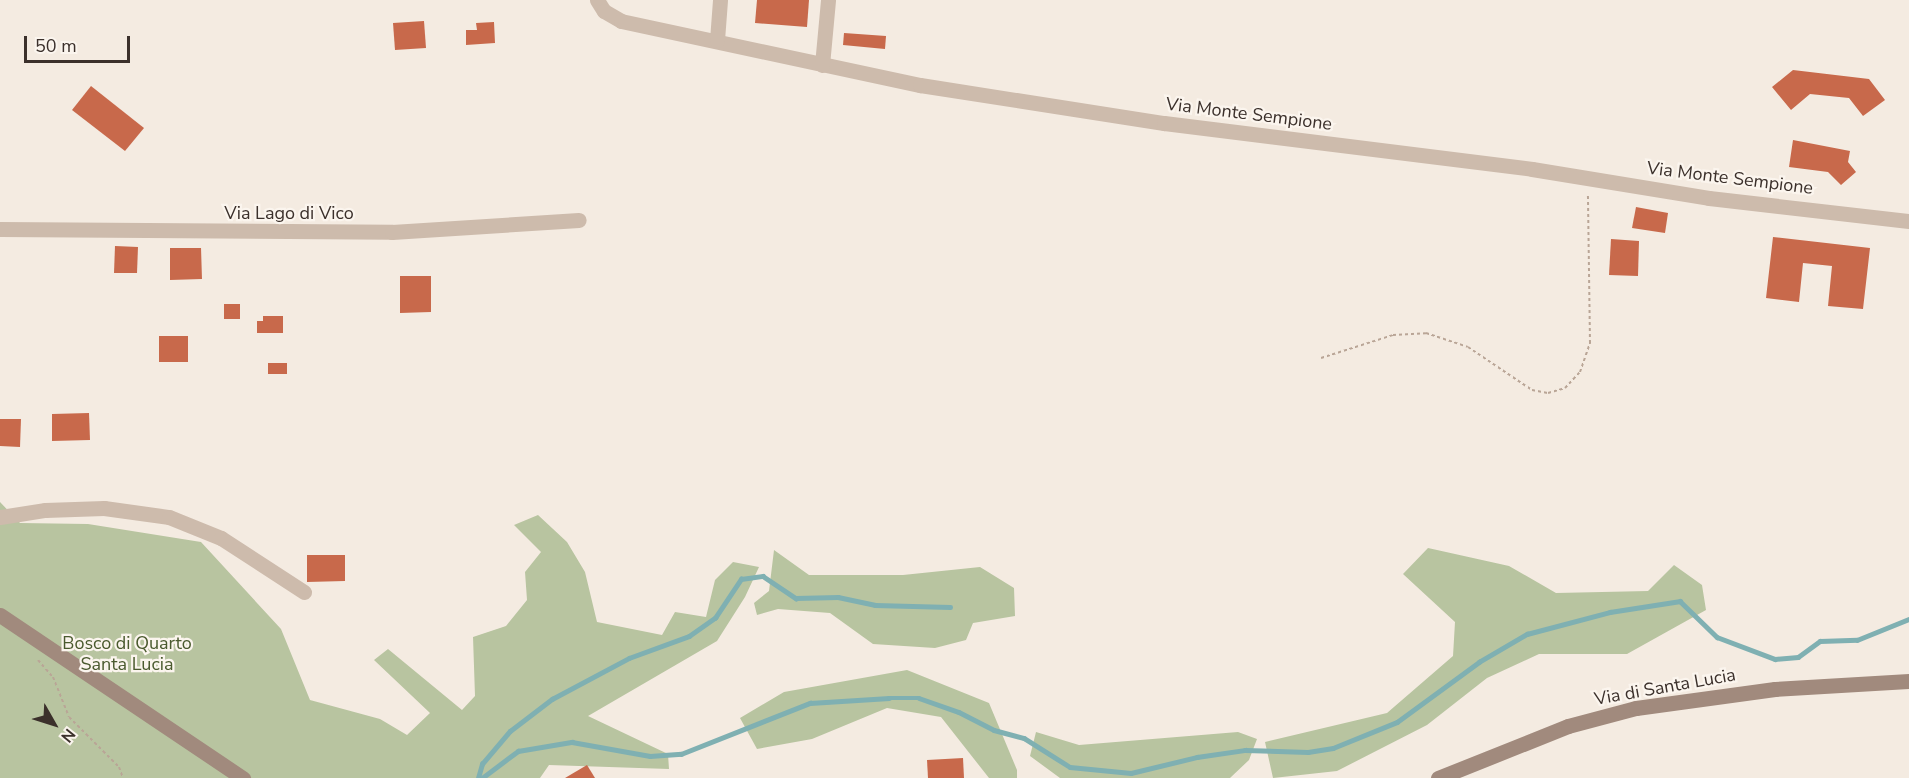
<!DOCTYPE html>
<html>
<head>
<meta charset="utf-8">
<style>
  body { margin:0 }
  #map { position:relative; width:1909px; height:778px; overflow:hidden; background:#f4ebe1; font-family:"Nunito Sans",sans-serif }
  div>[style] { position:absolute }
  .green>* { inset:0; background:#b8c4a0 }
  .stream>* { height:4.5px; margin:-2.25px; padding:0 2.25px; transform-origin:2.25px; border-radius:2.25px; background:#7fb0b2 }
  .building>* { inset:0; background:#c8694b }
  .path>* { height:2px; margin-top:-1px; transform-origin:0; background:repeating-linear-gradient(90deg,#b9a596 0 3px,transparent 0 6px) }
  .street>* { height:15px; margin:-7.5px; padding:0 7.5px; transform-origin:7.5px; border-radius:7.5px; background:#cdbbac }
  .secondary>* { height:15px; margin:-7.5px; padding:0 7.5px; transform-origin:7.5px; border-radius:7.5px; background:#a18a7d }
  span { translate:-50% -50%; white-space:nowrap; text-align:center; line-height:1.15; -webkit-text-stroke:4.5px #fbf5ee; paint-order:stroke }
  .street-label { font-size:18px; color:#3b302b }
  .park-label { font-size:18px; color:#4a5a2e }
  .north { position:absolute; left:24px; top:694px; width:60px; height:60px; -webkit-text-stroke:4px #fbf5ee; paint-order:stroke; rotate:129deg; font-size:16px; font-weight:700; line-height:24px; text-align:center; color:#3b302b }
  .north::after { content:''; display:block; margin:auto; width:21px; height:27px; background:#3b302b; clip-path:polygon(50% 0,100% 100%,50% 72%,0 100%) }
  .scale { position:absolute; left:24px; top:36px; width:106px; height:27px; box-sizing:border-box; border:3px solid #3b302b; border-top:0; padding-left:8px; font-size:18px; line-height:21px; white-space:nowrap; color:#3b302b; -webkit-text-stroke:4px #fbf5ee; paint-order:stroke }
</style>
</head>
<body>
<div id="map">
  <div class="green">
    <div style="clip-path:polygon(0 502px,20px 523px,88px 524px,201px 542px,281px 629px,310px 700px,380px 719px,407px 735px,430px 713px,374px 660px,388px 649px,462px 710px,475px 696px,473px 637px,506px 626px,527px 600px,525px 572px,541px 552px,514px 525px,538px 515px,567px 542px,585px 572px,597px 622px,662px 635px,675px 612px,706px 617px,715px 580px,733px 562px,759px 567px,745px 597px,717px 641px,588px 716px,668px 754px,669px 769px,549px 765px,540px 778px,0 778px)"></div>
    <div style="clip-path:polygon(1428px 548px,1509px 566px,1556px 593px,1648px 591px,1674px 565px,1702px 585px,1706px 610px,1627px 654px,1539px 654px,1487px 678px,1427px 725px,1337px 771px,1273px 778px,1265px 742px,1387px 713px,1453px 656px,1455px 622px,1403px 574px)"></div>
    <div style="clip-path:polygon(774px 550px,809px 575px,903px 575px,980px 567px,1014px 588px,1015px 616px,973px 623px,966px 640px,935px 648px,873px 644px,830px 613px,778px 609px,757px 615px,754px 603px,769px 591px)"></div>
    <div style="clip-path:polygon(907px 670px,989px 703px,1017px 770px,1017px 778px,989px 778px,941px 717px,887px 708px,812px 739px,757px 749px,740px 718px,784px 692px)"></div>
    <div style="clip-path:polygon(1036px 732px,1079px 745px,1238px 732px,1257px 739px,1249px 760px,1230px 778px,1060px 778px,1030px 756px)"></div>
  </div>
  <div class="stream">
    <div style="left:478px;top:778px;width:15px;rotate:-74deg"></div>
    <div style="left:482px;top:764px;width:43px;rotate:-49.7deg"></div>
    <div style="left:510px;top:731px;width:53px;rotate:-37.3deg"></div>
    <div style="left:552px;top:699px;width:87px;rotate:-28deg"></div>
    <div style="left:629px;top:658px;width:64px;rotate:-20.1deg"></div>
    <div style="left:689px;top:636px;width:32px;rotate:-35deg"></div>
    <div style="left:715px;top:618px;width:47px;rotate:-56.3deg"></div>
    <div style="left:741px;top:579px;width:22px;rotate:-8deg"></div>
    <div style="left:763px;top:576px;width:40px;rotate:34deg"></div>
    <div style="left:796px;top:598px;width:42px;rotate:-1.4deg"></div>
    <div style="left:838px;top:597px;width:38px;rotate:12deg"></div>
    <div style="left:875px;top:605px;width:75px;rotate:1.5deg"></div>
    <div style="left:482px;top:778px;width:45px;rotate:-36.9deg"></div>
    <div style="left:518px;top:751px;width:55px;rotate:-9.5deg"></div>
    <div style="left:572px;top:742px;width:79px;rotate:10.2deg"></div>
    <div style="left:650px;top:756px;width:31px;rotate:-4deg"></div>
    <div style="left:681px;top:754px;width:139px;rotate:-21.6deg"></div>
    <div style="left:810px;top:703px;width:79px;rotate:-3.6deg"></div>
    <div style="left:889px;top:698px;width:30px"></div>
    <div style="left:919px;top:698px;width:42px;rotate:19.3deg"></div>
    <div style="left:959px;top:712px;width:39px;rotate:27deg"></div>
    <div style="left:994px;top:730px;width:31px;rotate:15deg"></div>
    <div style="left:1024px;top:738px;width:54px;rotate:32.2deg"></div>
    <div style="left:1070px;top:767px;width:61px;rotate:5.6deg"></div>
    <div style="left:1131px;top:773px;width:68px;rotate:-13.6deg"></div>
    <div style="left:1197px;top:757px;width:49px;rotate:-8.3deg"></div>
    <div style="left:1245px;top:750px;width:63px;rotate:1.8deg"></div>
    <div style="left:1308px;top:752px;width:25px;rotate:-9deg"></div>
    <div style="left:1333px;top:748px;width:69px;rotate:-22.1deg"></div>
    <div style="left:1397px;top:722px;width:102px;rotate:-36.2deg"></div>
    <div style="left:1479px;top:662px;width:56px;rotate:-30.3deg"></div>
    <div style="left:1527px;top:634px;width:86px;rotate:-14.8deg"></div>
    <div style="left:1610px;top:612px;width:71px;rotate:-8.9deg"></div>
    <div style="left:1680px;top:601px;width:52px;rotate:44.2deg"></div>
    <div style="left:1717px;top:637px;width:62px;rotate:20.8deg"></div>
    <div style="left:1775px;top:659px;width:23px;rotate:-5deg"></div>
    <div style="left:1798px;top:657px;width:27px;rotate:-36deg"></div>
    <div style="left:1820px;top:641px;width:37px;rotate:-2deg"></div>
    <div style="left:1857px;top:640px;width:56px;rotate:-22deg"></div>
  </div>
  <div class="building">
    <div style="clip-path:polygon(757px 0,809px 0,807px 27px,755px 23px)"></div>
    <div style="clip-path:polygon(424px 21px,426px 48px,395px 50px,393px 23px)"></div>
    <div style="clip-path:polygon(494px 22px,495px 43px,466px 45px,466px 30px,477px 30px,476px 23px)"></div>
    <div style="clip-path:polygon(844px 33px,886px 36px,885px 49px,843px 45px)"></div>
    <div style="clip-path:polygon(1793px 70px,1869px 79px,1885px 100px,1863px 116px,1849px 98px,1810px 94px,1791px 110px,1772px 87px)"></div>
    <div style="clip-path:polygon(91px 86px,144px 128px,125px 151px,72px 110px)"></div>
    <div style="clip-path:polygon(1793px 140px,1850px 151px,1848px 162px,1856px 172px,1841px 185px,1828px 172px,1789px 167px)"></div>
    <div style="clip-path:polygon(1636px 207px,1668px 213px,1665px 233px,1632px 228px)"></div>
    <div style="clip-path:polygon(1773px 237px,1870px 248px,1863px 309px,1828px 306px,1832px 266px,1803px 263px,1799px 302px,1766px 298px)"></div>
    <div style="clip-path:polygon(1611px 239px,1639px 241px,1638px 276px,1609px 275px)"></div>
    <div style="clip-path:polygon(115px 246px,138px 247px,137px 273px,114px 273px)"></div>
    <div style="clip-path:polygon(170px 248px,201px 248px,202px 279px,170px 280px)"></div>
    <div style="clip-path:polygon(400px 276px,431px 276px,431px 312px,400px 313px)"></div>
    <div style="clip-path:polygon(224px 304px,240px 304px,240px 319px,224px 319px)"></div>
    <div style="clip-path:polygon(263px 316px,283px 316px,283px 333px,257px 333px,257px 321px,263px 321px)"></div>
    <div style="clip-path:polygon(159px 336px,188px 336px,188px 362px,159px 362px)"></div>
    <div style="clip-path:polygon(268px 363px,287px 363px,287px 374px,268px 374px)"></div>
    <div style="clip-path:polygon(89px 413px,90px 440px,52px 441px,52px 414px)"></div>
    <div style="clip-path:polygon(0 419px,21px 419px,20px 447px,0 446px)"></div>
    <div style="clip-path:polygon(307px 555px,345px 555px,345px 581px,307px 582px)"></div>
    <div style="clip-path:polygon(963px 758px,964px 778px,928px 778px,927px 760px)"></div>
    <div style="clip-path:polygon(587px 765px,595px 778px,565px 778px)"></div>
  </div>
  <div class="path">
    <div style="left:1321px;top:358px;width:76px;rotate:-17.7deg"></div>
    <div style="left:1393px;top:335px;width:33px;rotate:-3deg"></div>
    <div style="left:1426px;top:333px;width:44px;rotate:18.4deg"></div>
    <div style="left:1468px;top:347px;width:77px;rotate:33.9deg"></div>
    <div style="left:1532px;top:390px;width:16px;rotate:11deg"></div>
    <div style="left:1548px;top:393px;width:18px;rotate:-16deg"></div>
    <div style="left:1565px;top:388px;width:22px;rotate:-47deg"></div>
    <div style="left:1580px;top:372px;width:31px;rotate:-71deg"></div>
    <div style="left:1590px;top:343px;width:150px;rotate:-90.8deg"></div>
    <div style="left:38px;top:660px;width:23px;rotate:49deg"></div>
    <div style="left:53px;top:677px;width:43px;rotate:68.2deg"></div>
    <div style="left:69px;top:717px;width:71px;rotate:45deg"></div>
    <div style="left:119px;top:767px;width:12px;rotate:70deg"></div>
  </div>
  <div class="street">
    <div style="left:597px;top:0;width:13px;rotate:58deg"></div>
    <div style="left:604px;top:11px;width:20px;rotate:30deg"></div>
    <div style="left:621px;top:21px;width:306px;rotate:12.1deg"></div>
    <div style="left:920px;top:85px;width:247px;rotate:8.9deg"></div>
    <div style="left:1164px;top:123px;width:371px;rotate:7.1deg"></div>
    <div style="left:1532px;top:169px;width:179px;rotate:9.3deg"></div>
    <div style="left:1709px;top:198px;width:201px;rotate:6.6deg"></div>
    <div style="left:717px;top:40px;width:40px;rotate:-85.7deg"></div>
    <div style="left:822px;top:65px;width:65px;rotate:-84.7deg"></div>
    <div style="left:0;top:229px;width:392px;rotate:0.4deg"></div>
    <div style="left:392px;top:232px;width:187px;rotate:-3.7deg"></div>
    <div style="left:0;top:517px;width:46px;rotate:-8.8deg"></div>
    <div style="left:45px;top:510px;width:59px;rotate:-1.9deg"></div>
    <div style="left:104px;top:508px;width:66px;rotate:7.9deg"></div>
    <div style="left:169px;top:517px;width:56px;rotate:22deg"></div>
    <div style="left:221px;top:538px;width:99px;rotate:33deg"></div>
  </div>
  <div class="secondary">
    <div style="left:0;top:615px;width:293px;rotate:33.9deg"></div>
    <div style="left:1438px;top:778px;width:140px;rotate:-21.8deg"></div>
    <div style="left:1568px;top:726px;width:70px;rotate:-14.8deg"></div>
    <div style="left:1636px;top:708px;width:140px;rotate:-7.8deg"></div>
    <div style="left:1775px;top:689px;width:134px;rotate:-3.4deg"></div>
  </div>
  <div class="street-label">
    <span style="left:1249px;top:114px;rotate:7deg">Via Monte Sempione</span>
    <span style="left:1730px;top:178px;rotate:7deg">Via Monte Sempione</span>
    <span style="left:289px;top:213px">Via Lago di Vico</span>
    <span style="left:1665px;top:687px;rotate:-10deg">Via di Santa Lucia</span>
  </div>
  <div class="park-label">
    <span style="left:127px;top:654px">Bosco di Quarto<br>Santa Lucia</span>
  </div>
  <div class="north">N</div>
  <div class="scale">50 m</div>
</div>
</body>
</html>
